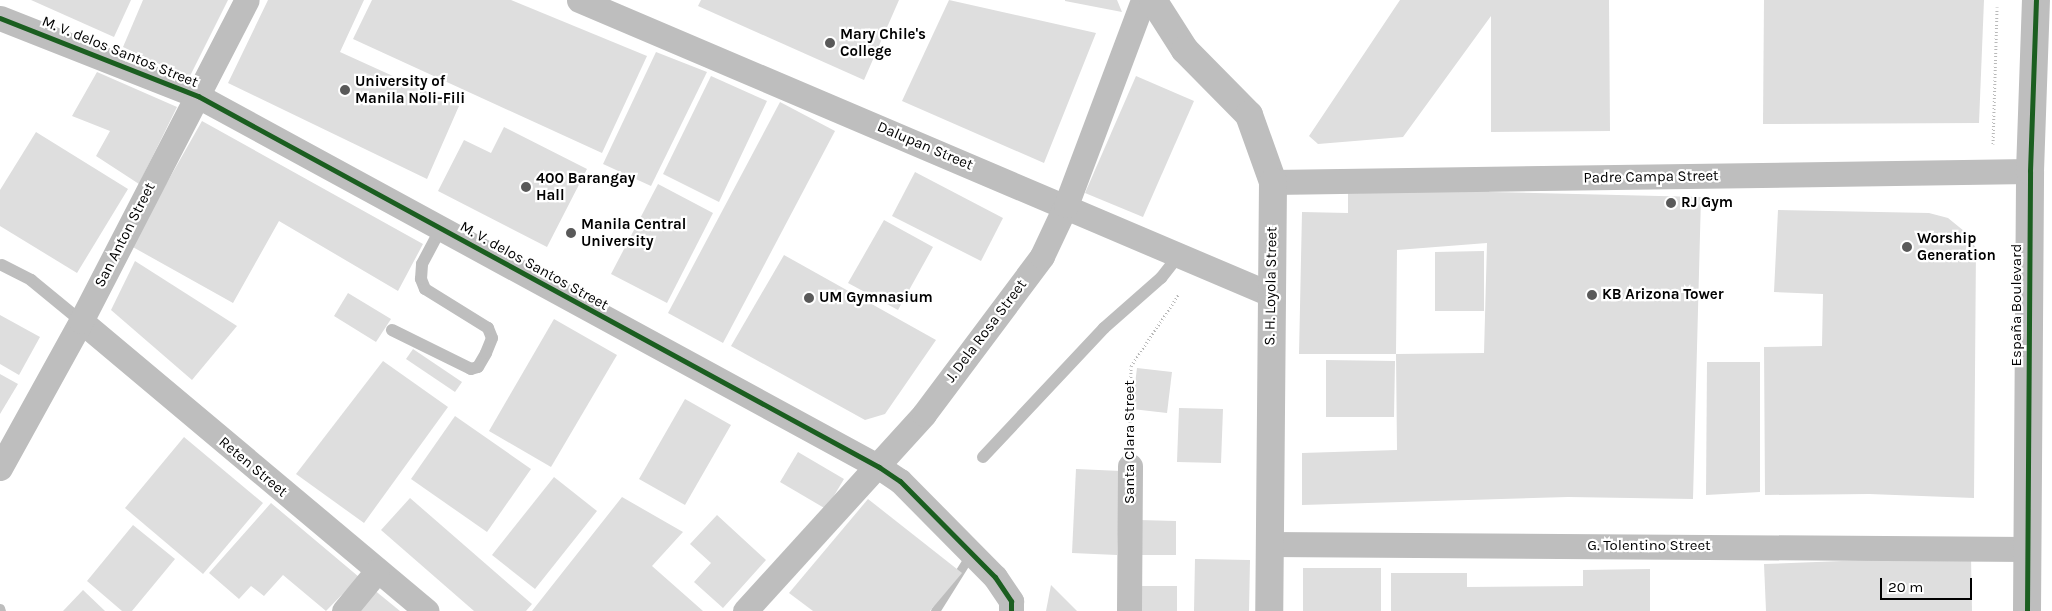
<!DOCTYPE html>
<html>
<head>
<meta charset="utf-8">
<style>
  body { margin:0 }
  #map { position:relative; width:2052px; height:611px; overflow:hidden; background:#fff; font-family:Karla,sans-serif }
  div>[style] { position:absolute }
  .stream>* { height:9px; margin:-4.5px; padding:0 4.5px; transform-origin:4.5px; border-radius:4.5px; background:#bdbdbd }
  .building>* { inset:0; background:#dedede }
  .path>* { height:3px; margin-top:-1.5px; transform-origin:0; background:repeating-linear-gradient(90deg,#b9b9b9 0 1px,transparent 0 3.5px) }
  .service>* { height:12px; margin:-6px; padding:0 6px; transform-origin:6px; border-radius:6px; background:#bebebe }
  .minor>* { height:25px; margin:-12.5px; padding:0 12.5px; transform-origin:12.5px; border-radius:12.5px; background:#bebebe }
  .tertiary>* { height:28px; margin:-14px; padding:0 14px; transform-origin:14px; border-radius:14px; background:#bebebe }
  .primary>* { height:28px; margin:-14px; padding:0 14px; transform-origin:14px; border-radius:14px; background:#bebebe }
  .cycleway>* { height:5px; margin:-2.5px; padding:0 2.5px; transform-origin:2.5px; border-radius:2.5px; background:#1b5e20 }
  .dots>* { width:14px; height:14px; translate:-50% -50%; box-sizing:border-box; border:2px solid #fff; border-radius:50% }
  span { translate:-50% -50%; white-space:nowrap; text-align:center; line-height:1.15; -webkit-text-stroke:4.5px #fff; paint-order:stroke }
  .poi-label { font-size:15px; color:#000; font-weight:700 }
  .left { translate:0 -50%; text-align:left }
  .street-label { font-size:15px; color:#000 }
  .scale { position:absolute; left:1880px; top:578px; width:92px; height:22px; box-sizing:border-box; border:2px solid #000; border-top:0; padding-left:6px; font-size:15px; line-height:18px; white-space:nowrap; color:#000; -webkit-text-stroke:4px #fff; paint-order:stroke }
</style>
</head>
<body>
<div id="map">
  <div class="stream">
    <div style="left:0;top:608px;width:3px;rotate:72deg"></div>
    <div style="left:935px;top:611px;width:66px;rotate:-58deg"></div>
  </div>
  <div class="building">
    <div style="clip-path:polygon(31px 0,131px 0,114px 37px)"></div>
    <div style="clip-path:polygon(143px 0,228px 0,189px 78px,123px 47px)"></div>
    <div style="clip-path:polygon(268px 0,364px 0,340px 52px,459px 106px,427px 179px,228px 83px)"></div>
    <div style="clip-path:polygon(372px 0,511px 0,647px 56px,602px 153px,353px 39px)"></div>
    <div style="clip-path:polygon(701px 0,899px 0,864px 80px,698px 6px)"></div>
    <div style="clip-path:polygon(949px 0,1096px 33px,1044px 163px,902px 101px)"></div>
    <div style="clip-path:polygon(1065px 0,1117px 0,1122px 12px,1065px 1px)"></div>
    <div style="clip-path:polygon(1400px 0,1609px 0,1610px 131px,1491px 132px,1491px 16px,1403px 137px,1318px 144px,1309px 136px)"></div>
    <div style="clip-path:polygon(1764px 0,1984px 0,1979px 123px,1763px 124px)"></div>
    <div style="clip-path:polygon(656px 52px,707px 72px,651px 186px,603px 164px)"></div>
    <div style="clip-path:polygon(97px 72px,177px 107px,139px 184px,96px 156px,110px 131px,72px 116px)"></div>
    <div style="clip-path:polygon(711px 76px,767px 101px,719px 202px,663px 174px)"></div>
    <div style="clip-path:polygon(1136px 76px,1194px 101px,1143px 217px,1085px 193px)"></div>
    <div style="clip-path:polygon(780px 102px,835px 131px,723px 343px,668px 313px)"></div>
    <div style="clip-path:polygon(202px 121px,423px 244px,398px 291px,279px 221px,233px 303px,131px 246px)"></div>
    <div style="clip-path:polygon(504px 127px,587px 169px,547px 247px,438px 191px,464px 140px,491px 153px)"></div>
    <div style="clip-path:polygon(36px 132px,128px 189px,77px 273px,0 226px,0 190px)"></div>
    <div style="clip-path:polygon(915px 172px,1003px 218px,981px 261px,892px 216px)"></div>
    <div style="clip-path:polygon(658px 184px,713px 213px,667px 303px,611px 274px)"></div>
    <div style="clip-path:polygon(1491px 186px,1489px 192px,1701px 197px,1693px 499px,1568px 497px,1302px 505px,1302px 453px,1397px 450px,1396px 354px,1484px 353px,1487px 243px,1397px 250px,1396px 354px,1299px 354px,1302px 212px,1348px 213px,1348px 193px)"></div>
    <div style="clip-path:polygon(1778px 210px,1929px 213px,1948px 218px,1964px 231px,1976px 248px,1974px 498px,1869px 494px,1765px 495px,1764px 347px,1822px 346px,1823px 294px,1774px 292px)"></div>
    <div style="clip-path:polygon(884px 220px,933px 247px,898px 310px,848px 283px)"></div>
    <div style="clip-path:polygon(1484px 251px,1484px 311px,1435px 311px,1435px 252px)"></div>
    <div style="clip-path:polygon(784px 255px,936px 340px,885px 414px,865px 420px,731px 346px)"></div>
    <div style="clip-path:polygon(135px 261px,237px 326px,192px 380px,111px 310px)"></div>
    <div style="clip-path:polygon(348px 293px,391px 319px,376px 342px,334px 316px)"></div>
    <div style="clip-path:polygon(0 315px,40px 337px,19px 375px,0 364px)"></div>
    <div style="clip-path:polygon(554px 319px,617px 355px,551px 467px,489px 431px)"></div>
    <div style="clip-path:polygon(413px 349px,462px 382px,455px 392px,406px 359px)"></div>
    <div style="clip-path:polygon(1326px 360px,1395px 361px,1394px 417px,1326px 417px)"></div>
    <div style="clip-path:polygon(383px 361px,448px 407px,364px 523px,296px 474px)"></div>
    <div style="clip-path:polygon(1707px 362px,1760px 362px,1760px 492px,1706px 495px)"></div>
    <div style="clip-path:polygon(1137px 368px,1172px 372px,1167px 413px,1132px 409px)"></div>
    <div style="clip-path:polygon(0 374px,18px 384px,0 414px)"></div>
    <div style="clip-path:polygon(685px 399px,731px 425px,685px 505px,639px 479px)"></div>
    <div style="clip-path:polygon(1179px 408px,1223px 409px,1221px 463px,1177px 462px)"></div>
    <div style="clip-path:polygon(455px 416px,531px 469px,487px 532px,411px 479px)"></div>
    <div style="clip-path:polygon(184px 437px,263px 503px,203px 574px,125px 508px)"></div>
    <div style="clip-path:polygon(798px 452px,844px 479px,826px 509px,780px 482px)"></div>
    <div style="clip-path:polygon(1076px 469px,1121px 471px,1117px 555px,1072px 553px)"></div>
    <div style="clip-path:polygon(554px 477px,597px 511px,535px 589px,492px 555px)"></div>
    <div style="clip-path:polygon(622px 497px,683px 532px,652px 566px,703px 611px,532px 611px)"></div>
    <div style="clip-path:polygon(410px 498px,532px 604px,526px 611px,474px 611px,381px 530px)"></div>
    <div style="clip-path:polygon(868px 499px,962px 573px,930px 611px,813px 611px,789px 593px)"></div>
    <div style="clip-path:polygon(271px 503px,359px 577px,326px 611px,283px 575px,264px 596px,251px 586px,239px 599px,209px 573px)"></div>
    <div style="clip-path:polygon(717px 515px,766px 560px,723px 608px,694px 582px,711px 563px,690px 544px)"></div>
    <div style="clip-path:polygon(1139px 520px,1176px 521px,1176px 555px,1139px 555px)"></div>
    <div style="clip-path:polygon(133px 525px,175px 559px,132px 611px,122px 611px,87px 581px)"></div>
    <div style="clip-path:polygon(1971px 556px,1972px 611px,1766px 611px,1764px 564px)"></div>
    <div style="clip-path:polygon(1195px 559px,1250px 560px,1249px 611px,1194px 611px)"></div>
    <div style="clip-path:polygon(1303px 568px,1381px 568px,1381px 611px,1303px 611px)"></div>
    <div style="clip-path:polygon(1650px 569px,1650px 611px,1391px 611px,1391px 573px,1467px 573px,1467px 587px,1583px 586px,1583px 570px)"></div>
    <div style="clip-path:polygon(1051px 585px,1077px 611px,1046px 611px)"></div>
    <div style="clip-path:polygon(1134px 586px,1177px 586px,1177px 611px,1134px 611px)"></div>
    <div style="clip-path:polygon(373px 589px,400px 611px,357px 611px)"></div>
    <div style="clip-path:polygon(83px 590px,105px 611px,63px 611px)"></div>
  </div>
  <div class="path">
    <div style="left:1993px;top:144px;width:137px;rotate:-88.3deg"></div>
    <div style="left:1130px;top:440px;width:74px;rotate:-89.2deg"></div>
    <div style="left:1131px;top:366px;width:87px;rotate:-56.3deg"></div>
  </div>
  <div class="service">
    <div style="left:2px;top:265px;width:33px;rotate:27deg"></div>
    <div style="left:31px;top:280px;width:65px;rotate:39.4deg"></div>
    <div style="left:392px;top:330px;width:88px;rotate:26.3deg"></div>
    <div style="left:471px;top:369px;width:7px;rotate:-16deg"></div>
    <div style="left:478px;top:367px;width:16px;rotate:-60deg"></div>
    <div style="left:486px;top:353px;width:16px;rotate:-68deg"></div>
    <div style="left:492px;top:338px;width:11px;rotate:-112deg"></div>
    <div style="left:488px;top:328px;width:74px;rotate:-148.2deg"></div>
    <div style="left:425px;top:289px;width:11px;rotate:-112deg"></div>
    <div style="left:421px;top:279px;width:15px;rotate:-86deg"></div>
    <div style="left:422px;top:264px;width:40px;rotate:-62deg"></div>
    <div style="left:983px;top:457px;width:177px;rotate:-46.8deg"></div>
    <div style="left:1104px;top:328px;width:76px;rotate:-41.3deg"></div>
    <div style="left:1161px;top:278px;width:28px;rotate:-52deg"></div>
  </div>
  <div class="minor">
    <div style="left:579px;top:0;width:751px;rotate:23.05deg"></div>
    <div style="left:0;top:18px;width:213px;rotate:21.5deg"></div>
    <div style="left:198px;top:96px;width:776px;rotate:28.58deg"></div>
    <div style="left:879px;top:467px;width:25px;rotate:34deg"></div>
    <div style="left:900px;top:481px;width:135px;rotate:45.3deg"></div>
    <div style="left:995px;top:577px;width:29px;rotate:56deg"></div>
    <div style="left:1011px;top:601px;width:10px;rotate:90deg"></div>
    <div style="left:1273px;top:182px;width:757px;rotate:-0.83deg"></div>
    <div style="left:81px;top:321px;width:451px;rotate:40deg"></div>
    <div style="left:0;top:468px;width:168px;rotate:-61.1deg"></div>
    <div style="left:81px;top:321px;width:361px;rotate:-62.7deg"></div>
    <div style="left:1270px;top:544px;width:758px;rotate:0.38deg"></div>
    <div style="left:344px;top:611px;width:52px;rotate:-50.5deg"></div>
    <div style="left:745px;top:611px;width:266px;rotate:-47.7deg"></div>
    <div style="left:924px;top:414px;width:197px;rotate:-53.2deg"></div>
    <div style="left:1042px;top:256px;width:56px;rotate:-64.8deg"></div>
    <div style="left:1066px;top:205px;width:219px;rotate:-69.4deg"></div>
    <div style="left:1129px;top:611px;width:145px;rotate:-89.6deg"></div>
  </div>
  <div class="tertiary">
    <div style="left:1153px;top:0;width:59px;rotate:57.4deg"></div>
    <div style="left:1185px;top:50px;width:91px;rotate:45.4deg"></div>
    <div style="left:1249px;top:115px;width:71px;rotate:70.3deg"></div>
    <div style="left:1273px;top:182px;width:429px;rotate:90.5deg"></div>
  </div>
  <div class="primary">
    <div style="left:2027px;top:611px;width:440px;rotate:-89.6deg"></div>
    <div style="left:2030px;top:171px;width:171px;rotate:-88deg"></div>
  </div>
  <div class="cycleway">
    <div style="left:0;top:18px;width:213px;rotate:21.5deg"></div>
    <div style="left:198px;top:96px;width:776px;rotate:28.58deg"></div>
    <div style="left:879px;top:467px;width:25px;rotate:34deg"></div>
    <div style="left:900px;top:481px;width:135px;rotate:45.3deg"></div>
    <div style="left:995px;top:577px;width:29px;rotate:56deg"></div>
    <div style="left:1011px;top:601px;width:10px;rotate:90deg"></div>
    <div style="left:2027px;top:611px;width:440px;rotate:-89.6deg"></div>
    <div style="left:2030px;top:171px;width:171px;rotate:-88deg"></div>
  </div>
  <div class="dots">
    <div style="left:830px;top:43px;background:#595959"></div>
    <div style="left:345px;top:90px;background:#595959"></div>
    <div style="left:526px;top:187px;background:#595959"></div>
    <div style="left:1671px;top:203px;background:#595959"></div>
    <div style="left:571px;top:233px;background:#595959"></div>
    <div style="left:1907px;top:247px;background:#595959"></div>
    <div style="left:1592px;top:295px;background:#595959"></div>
    <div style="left:809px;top:298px;background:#595959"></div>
  </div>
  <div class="poi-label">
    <span class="left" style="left:840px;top:43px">Mary Chile's<br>College</span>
    <span class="left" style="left:355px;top:90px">University of<br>Manila Noli-Fili</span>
    <span class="left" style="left:536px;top:187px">400 Barangay<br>Hall</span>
    <span class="left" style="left:1681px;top:203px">RJ Gym</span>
    <span class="left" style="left:581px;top:233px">Manila Central<br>University</span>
    <span class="left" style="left:1917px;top:247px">Worship<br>Generation</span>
    <span class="left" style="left:1602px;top:295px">KB Arizona Tower</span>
    <span class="left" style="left:819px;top:298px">UM Gymnasium</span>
  </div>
  <div class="street-label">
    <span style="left:120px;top:52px;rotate:22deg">M. V. delos Santos Street</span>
    <span style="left:925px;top:146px;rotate:23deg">Dalupan Street</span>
    <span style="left:1651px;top:177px;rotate:-1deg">Padre Campa Street</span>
    <span style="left:125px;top:235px;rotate:-63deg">San Anton Street</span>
    <span style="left:534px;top:266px;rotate:29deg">M. V. delos Santos Street</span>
    <span style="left:1271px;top:286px;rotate:-89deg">S. H. Loyola Street</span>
    <span style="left:2017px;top:305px;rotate:-90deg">España Boulevard</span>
    <span style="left:986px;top:331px;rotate:-53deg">J. Dela Rosa Street</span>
    <span style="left:1130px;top:442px;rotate:-90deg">Santa Clara Street</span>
    <span style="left:253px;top:467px;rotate:40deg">Reten Street</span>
    <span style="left:1649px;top:546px">G. Tolentino Street</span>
  </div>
  <div class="scale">20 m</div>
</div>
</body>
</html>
